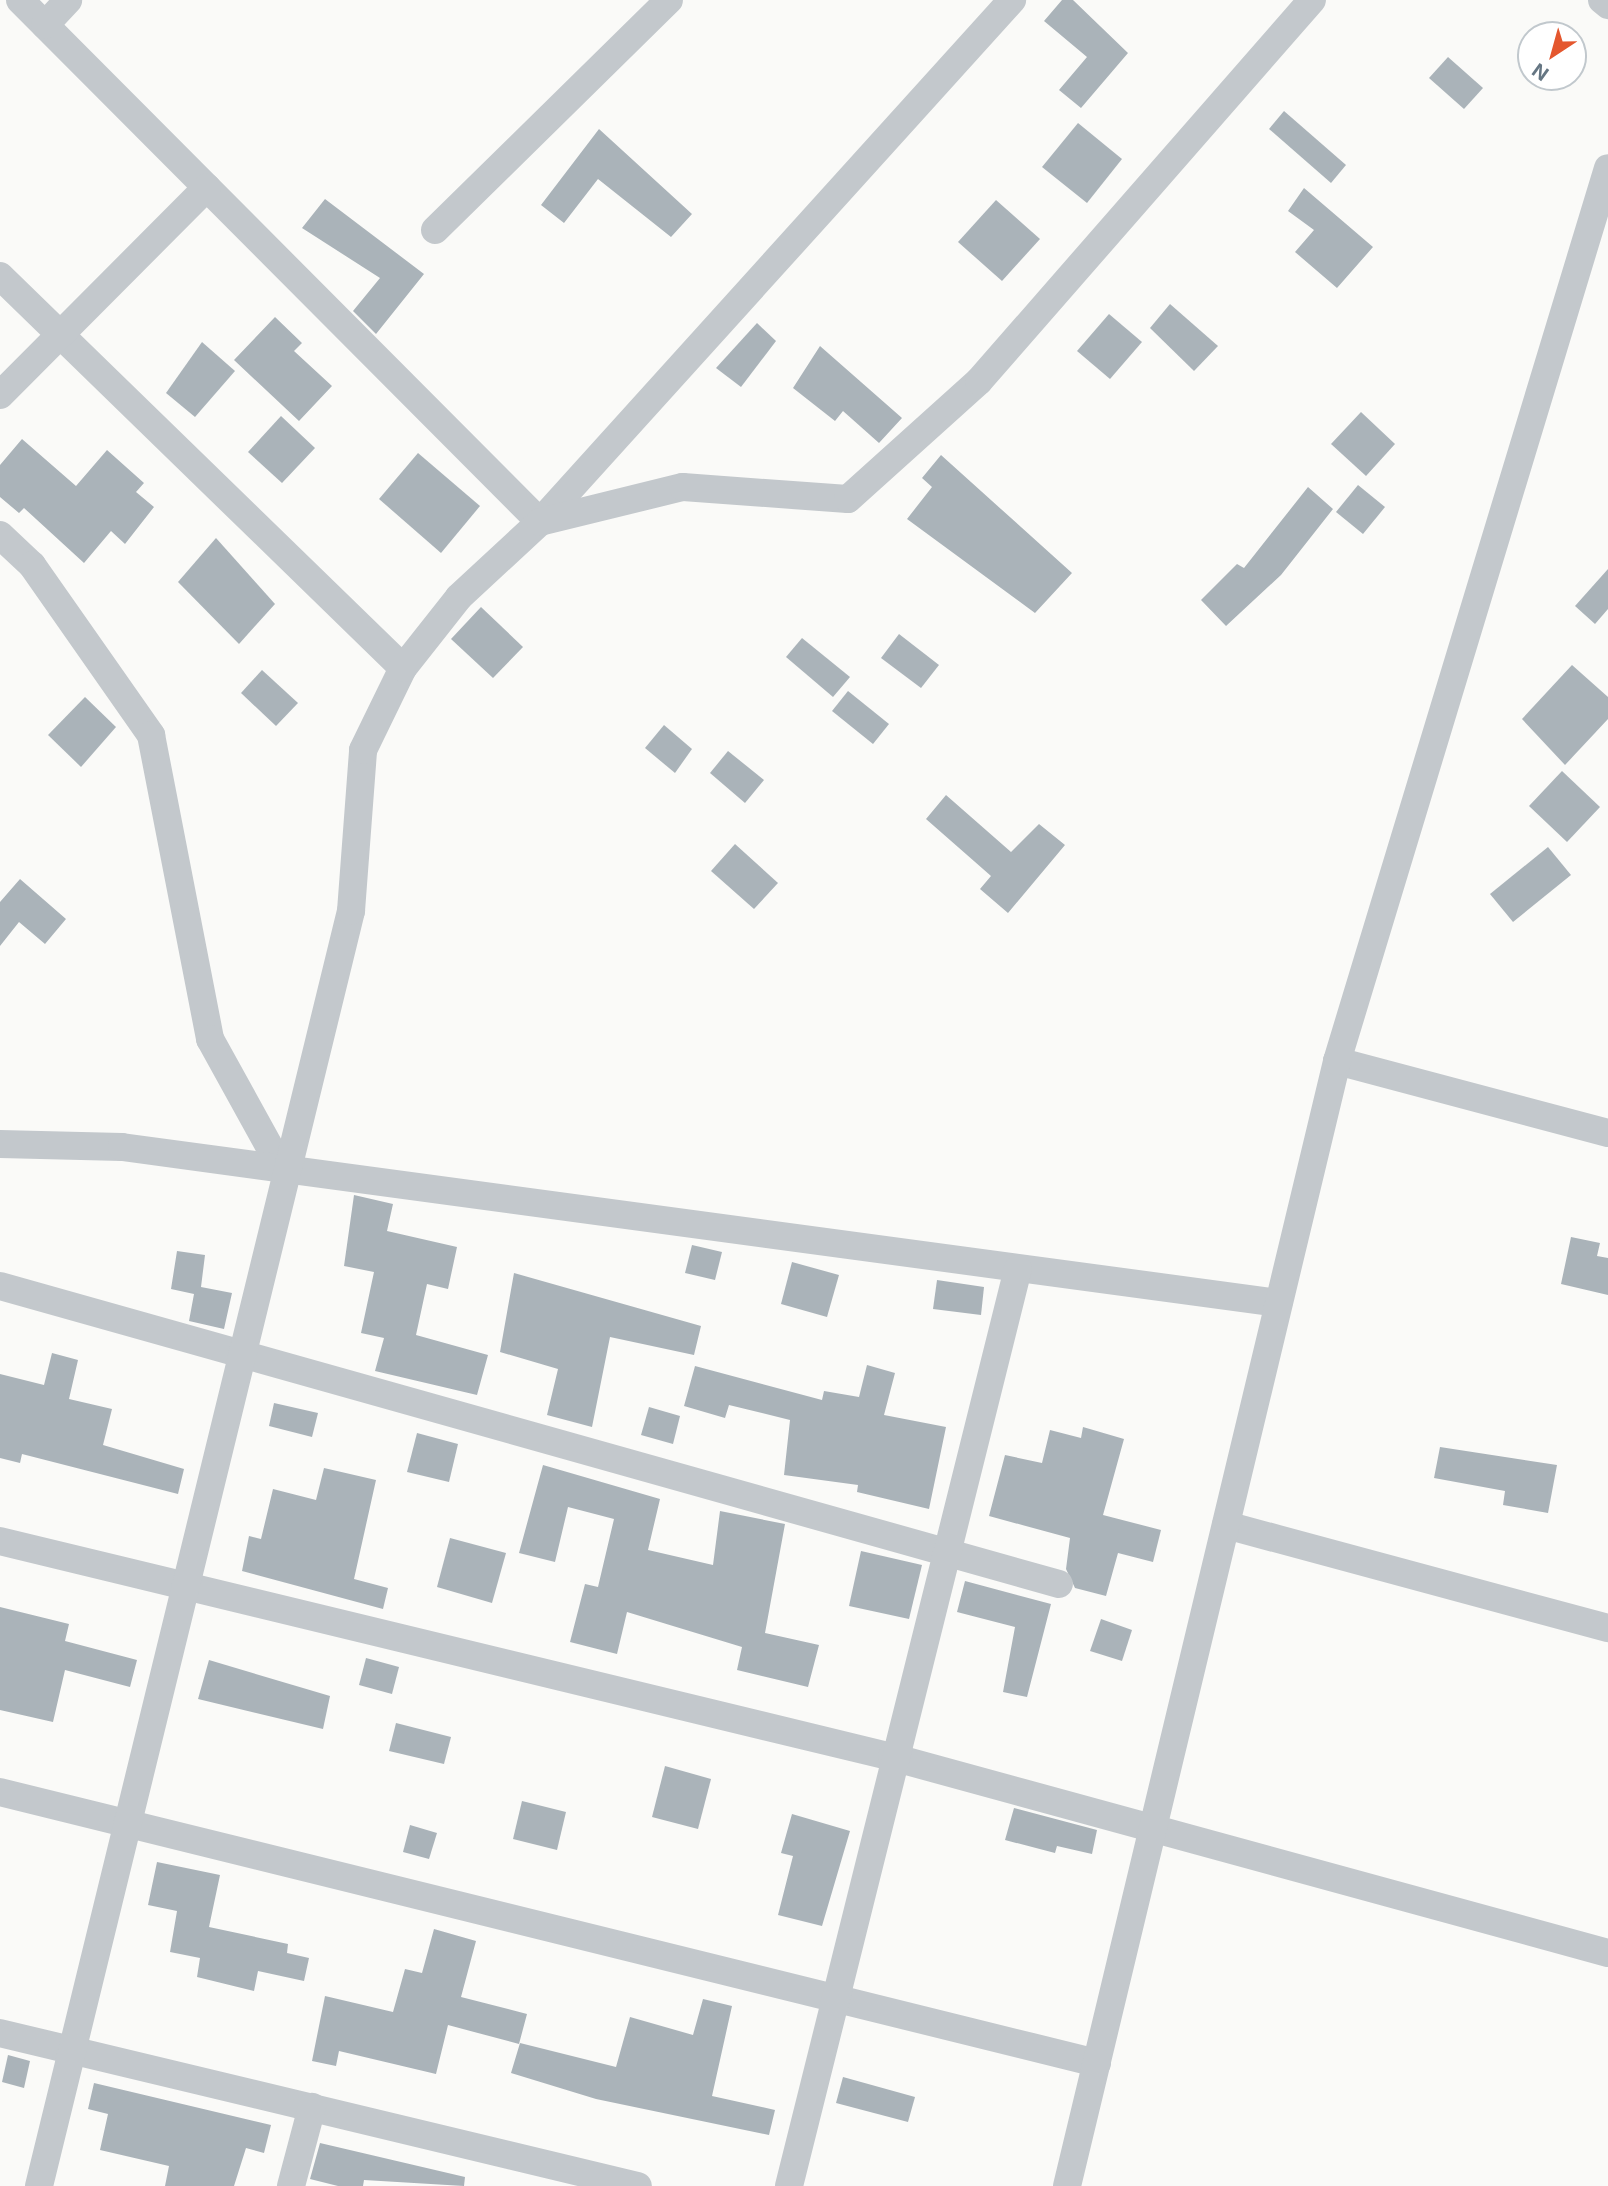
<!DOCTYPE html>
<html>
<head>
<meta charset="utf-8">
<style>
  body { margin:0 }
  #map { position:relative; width:1608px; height:2186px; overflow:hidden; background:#fafaf8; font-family:Inter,sans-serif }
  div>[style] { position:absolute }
  .building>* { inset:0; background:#aab3b9 }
  .minor>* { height:28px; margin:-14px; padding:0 14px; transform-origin:14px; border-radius:14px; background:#c3c8cc }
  span { translate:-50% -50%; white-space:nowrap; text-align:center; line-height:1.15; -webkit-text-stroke:7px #fff; paint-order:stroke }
  .north { position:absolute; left:1517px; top:21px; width:70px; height:70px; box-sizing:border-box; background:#fff; border:2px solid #c1c8cd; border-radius:50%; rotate:216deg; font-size:19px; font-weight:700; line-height:28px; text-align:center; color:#657683 }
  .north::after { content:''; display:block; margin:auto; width:24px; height:32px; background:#e4572e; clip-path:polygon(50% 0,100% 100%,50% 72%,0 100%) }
</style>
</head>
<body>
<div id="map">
  <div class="building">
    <div style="clip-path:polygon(1062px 0,1073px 0,1128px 53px,1081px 108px,1059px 90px,1087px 57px,1044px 21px)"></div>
    <div style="clip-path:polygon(1448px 57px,1483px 88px,1464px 109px,1429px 78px)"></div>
    <div style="clip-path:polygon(1284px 111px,1346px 165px,1331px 183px,1269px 129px)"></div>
    <div style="clip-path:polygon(1078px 123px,1122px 159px,1087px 203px,1042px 167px)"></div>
    <div style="clip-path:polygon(599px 129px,692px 214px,671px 237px,598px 179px,564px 223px,541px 205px)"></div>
    <div style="clip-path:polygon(1304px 188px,1373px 247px,1337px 288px,1295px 252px,1314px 230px,1288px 211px)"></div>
    <div style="clip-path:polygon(325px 199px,424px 274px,376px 334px,353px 311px,380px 278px,302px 228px)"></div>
    <div style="clip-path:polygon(996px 200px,1040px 239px,1002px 281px,958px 242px)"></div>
    <div style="clip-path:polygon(1170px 304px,1218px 346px,1194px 371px,1150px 328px)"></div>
    <div style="clip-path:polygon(1109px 314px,1142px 342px,1110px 379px,1077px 351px)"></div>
    <div style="clip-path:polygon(275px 317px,302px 343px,294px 351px,332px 386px,299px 421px,234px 360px)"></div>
    <div style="clip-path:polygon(757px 323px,776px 341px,741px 387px,716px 368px)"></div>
    <div style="clip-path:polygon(202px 342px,235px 371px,195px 417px,166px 393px)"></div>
    <div style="clip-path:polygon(820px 346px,902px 418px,879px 443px,843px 411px,835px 421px,793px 388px)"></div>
    <div style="clip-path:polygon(1361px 412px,1395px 444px,1366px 476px,1331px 444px)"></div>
    <div style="clip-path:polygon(281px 416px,315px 448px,282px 483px,248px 452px)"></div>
    <div style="clip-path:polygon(22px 439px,76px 486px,107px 450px,144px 483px,136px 492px,154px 507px,125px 544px,111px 531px,84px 563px,24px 508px,19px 513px,0 497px,0 465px)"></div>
    <div style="clip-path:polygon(418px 453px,480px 506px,441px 553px,379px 499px)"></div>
    <div style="clip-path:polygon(941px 455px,1072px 573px,1035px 613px,907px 519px,932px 487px,922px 478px)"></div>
    <div style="clip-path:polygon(1358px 485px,1385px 507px,1363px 534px,1336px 512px)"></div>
    <div style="clip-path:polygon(1308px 487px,1333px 509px,1281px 575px,1226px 626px,1201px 600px,1237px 564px,1244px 568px)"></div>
    <div style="clip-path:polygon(216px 538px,275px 604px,239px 644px,178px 582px)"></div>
    <div style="clip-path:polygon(1608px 569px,1608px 609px,1595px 624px,1575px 606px)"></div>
    <div style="clip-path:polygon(481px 607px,523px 647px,493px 678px,451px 639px)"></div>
    <div style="clip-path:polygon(899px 634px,939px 665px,921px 688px,881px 658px)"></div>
    <div style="clip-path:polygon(802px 638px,850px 677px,833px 697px,786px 657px)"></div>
    <div style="clip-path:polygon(1572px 665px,1608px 697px,1608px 719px,1565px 765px,1522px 719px)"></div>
    <div style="clip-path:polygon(262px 670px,298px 703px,276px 726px,241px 693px)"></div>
    <div style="clip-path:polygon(848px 691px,889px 724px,873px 744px,832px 711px)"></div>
    <div style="clip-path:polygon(85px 697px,116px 727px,81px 767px,48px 735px)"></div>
    <div style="clip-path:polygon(664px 725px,692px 749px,675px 773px,645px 748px)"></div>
    <div style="clip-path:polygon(728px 751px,764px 780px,745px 803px,710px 773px)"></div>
    <div style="clip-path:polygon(1562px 771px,1600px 807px,1567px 842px,1529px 806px)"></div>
    <div style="clip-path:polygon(946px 795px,1011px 852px,1039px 824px,1065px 845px,1008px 913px,980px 889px,991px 876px,926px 819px)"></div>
    <div style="clip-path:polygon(735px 844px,778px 883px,754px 909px,711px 871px)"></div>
    <div style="clip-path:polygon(1548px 847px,1571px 875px,1513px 922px,1490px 894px)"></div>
    <div style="clip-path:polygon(20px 879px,66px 919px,45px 944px,19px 922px,0 946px,0 902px)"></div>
    <div style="clip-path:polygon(354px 1195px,393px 1204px,387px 1231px,457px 1247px,448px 1289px,427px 1284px,416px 1335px,488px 1355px,477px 1395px,375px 1371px,384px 1338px,361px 1333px,374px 1272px,344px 1266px)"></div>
    <div style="clip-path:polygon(1571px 1237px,1600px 1243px,1597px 1256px,1608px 1258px,1608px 1295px,1561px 1284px)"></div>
    <div style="clip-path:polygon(692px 1245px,722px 1252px,715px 1280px,685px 1273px)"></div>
    <div style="clip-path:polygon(177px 1251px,205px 1255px,201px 1287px,232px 1293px,224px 1329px,189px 1321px,194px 1294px,171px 1289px)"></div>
    <div style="clip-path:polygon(792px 1262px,839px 1275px,827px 1317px,781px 1304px)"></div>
    <div style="clip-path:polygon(514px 1273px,701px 1326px,694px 1355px,610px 1337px,592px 1427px,547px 1415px,558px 1369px,500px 1352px)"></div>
    <div style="clip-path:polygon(937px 1280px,984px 1287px,981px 1315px,933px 1309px)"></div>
    <div style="clip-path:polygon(52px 1353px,78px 1360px,69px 1399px,112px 1409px,103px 1445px,184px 1469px,178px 1494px,22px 1454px,20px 1463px,0 1458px,0 1374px,44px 1385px)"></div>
    <div style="clip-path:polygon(867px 1365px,895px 1373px,884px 1415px,946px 1427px,929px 1509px,857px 1492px,858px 1485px,784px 1475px,790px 1420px,729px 1405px,725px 1418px,684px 1406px,695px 1366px,822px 1400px,824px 1391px,859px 1397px)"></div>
    <div style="clip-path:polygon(274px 1403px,318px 1413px,312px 1437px,269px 1426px)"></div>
    <div style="clip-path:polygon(649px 1407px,680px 1416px,673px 1444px,641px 1435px)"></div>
    <div style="clip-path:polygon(1083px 1427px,1124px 1439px,1103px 1515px,1161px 1530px,1153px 1562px,1118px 1553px,1106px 1596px,1075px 1588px,1066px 1569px,1070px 1538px,989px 1516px,1005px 1455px,1042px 1463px,1050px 1430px,1081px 1438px)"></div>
    <div style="clip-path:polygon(417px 1433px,458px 1444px,449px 1482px,407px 1472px)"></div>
    <div style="clip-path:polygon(1440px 1447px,1557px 1465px,1548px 1513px,1503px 1505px,1505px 1491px,1434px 1478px)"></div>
    <div style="clip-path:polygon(543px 1465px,660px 1499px,648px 1550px,713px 1565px,720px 1511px,785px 1524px,765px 1633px,819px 1645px,808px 1687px,737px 1670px,742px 1647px,627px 1612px,617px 1654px,570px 1642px,585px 1584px,598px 1587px,614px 1519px,568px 1507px,555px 1562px,519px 1553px)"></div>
    <div style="clip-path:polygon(324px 1468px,376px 1480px,354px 1579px,388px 1588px,383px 1609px,242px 1571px,249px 1536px,261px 1539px,273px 1489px,316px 1500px)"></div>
    <div style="clip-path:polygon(450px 1538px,506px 1553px,492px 1603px,437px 1587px)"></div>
    <div style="clip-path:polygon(861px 1551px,922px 1565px,909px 1619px,849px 1606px)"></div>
    <div style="clip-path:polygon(965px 1581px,1051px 1604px,1027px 1697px,1003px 1692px,1015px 1627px,957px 1612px)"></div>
    <div style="clip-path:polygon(0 1607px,69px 1624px,65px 1641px,137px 1660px,130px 1687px,65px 1670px,53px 1722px,0 1710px)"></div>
    <div style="clip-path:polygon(1101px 1619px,1132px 1630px,1122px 1661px,1090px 1651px)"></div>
    <div style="clip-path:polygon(366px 1658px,399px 1667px,392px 1694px,359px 1685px)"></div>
    <div style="clip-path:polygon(209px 1660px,330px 1696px,323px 1729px,198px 1699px)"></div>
    <div style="clip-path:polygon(396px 1723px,451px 1737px,444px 1764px,389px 1751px)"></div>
    <div style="clip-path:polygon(665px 1766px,711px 1779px,698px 1829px,652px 1817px)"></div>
    <div style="clip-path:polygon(522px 1801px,566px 1812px,557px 1850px,513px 1839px)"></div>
    <div style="clip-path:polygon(1014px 1808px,1097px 1830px,1092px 1854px,1057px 1846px,1055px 1853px,1005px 1840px)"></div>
    <div style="clip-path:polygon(792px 1814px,850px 1831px,822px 1926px,778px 1915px,793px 1856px,781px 1853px)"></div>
    <div style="clip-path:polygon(410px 1825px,437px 1833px,429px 1859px,403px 1852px)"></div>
    <div style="clip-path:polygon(157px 1862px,220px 1875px,209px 1927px,288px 1944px,287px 1953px,309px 1958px,304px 1981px,258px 1971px,254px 1991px,197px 1977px,200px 1958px,170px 1952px,177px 1911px,148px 1905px)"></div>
    <div style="clip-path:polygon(434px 1929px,476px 1941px,461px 1997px,527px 2014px,519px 2044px,448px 2025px,436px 2074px,339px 2051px,336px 2066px,312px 2061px,325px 1996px,393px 2012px,405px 1969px,422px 1973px)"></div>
    <div style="clip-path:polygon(703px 1999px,732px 2006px,712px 2096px,775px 2110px,769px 2135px,596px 2099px,511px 2073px,520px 2043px,616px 2067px,630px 2017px,693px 2035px)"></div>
    <div style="clip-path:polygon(8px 2055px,30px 2061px,24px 2088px,2px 2082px)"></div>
    <div style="clip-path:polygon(843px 2077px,915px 2097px,908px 2122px,836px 2103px)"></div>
    <div style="clip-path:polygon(94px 2083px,271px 2125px,264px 2153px,246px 2148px,234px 2186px,165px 2186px,169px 2166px,100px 2150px,108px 2114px,88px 2109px)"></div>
    <div style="clip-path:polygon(320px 2143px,465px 2177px,464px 2186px,364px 2180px,363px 2186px,338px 2186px,310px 2179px)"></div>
  </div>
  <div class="minor">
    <div style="left:20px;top:0;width:737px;rotate:45.11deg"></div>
    <div style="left:540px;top:522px;width:704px;rotate:-47.88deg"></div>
    <div style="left:1602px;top:0;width:8px;rotate:40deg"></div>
    <div style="left:45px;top:25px;width:34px;rotate:-47deg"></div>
    <div style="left:435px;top:230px;width:328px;rotate:-44.5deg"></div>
    <div style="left:0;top:276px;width:562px;rotate:44.21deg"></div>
    <div style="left:0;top:395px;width:293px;rotate:-45.1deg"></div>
    <div style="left:0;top:535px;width:44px;rotate:43.2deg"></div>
    <div style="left:32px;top:565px;width:208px;rotate:55deg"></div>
    <div style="left:151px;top:735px;width:310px;rotate:79deg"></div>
    <div style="left:210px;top:1039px;width:151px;rotate:61.1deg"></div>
    <div style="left:1337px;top:1061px;width:280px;rotate:14.9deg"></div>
    <div style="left:0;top:1144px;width:122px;rotate:1.4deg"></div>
    <div style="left:122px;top:1147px;width:1167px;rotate:7.68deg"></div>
    <div style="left:0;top:1286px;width:1100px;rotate:15.72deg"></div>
    <div style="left:1226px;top:1525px;width:396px;rotate:15.1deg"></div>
    <div style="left:0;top:1541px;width:918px;rotate:13.61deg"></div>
    <div style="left:892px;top:1757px;width:742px;rotate:15.31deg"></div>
    <div style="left:0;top:1792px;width:1130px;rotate:13.88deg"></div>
    <div style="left:0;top:2033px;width:656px;rotate:13.49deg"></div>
    <div style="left:39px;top:2186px;width:1313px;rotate:-76.25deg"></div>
    <div style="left:351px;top:911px;width:161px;rotate:-85.7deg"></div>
    <div style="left:363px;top:750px;width:91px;rotate:-64deg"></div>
    <div style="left:403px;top:668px;width:90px;rotate:-51.7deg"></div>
    <div style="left:459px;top:597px;width:110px;rotate:-42.8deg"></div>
    <div style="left:540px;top:522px;width:147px;rotate:-13.8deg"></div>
    <div style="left:683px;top:487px;width:165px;rotate:4.2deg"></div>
    <div style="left:848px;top:499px;width:176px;rotate:-42deg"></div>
    <div style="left:979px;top:381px;width:506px;rotate:-48.85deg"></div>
    <div style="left:291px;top:2186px;width:82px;rotate:-75.1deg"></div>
    <div style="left:789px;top:2186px;width:945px;rotate:-75.98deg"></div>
    <div style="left:1067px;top:2186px;width:1157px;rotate:-76.5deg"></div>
    <div style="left:1337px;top:1061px;width:933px;rotate:-73.12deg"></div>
  </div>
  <div class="north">N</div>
</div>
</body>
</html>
